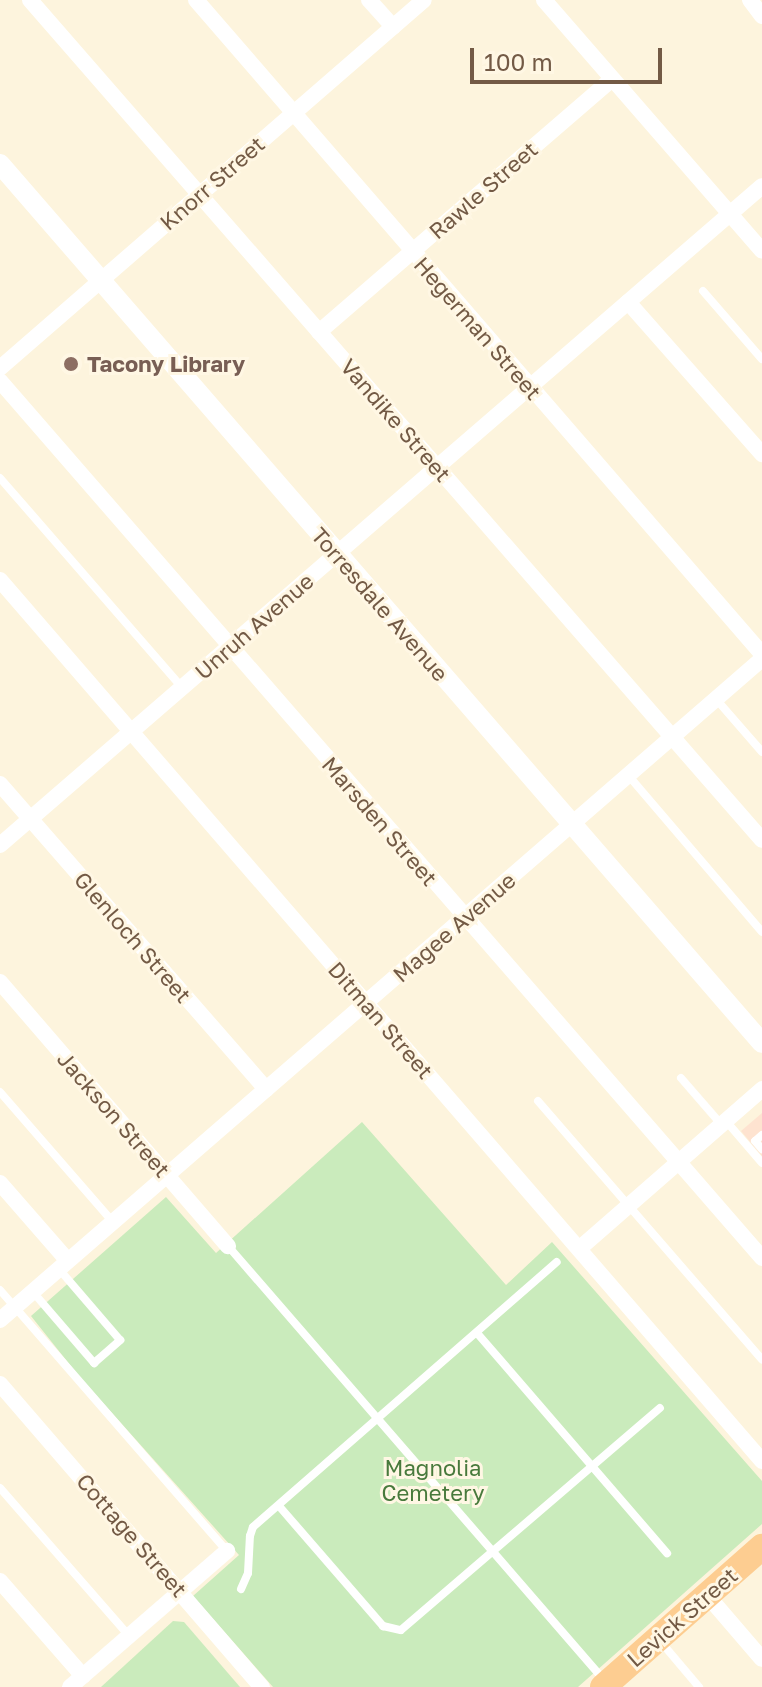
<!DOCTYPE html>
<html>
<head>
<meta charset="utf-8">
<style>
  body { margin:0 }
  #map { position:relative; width:762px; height:1687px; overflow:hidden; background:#fdf4dd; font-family:"Golos Text",sans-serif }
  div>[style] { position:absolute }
  .commercial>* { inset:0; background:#fee3d0 }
  .green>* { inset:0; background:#caebbc }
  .service>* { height:8px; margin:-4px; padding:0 4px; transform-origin:4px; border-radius:4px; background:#fff }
  .minor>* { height:16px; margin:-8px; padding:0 8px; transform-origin:8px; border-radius:8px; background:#fff }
  .tertiary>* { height:20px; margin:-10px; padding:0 10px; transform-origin:10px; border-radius:10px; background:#fff }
  .trunk>* { height:26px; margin:-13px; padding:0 13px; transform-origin:13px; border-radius:13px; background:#fdcd91 }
  .dots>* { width:22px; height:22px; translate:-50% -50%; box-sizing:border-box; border:4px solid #fff7e4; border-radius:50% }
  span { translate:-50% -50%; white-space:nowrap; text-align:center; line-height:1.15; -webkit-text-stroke:6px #fff7e4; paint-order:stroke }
  .street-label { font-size:22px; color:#735a45 }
  .education-label { font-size:22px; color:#785e54; font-weight:700 }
  .left { translate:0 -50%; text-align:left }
  .park-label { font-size:22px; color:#487a3c }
  .scale { position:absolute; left:470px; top:48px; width:192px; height:36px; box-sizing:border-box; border:4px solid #735a45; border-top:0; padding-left:10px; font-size:24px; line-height:28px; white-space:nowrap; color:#735a45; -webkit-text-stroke:6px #fff7e4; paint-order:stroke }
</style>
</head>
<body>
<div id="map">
  <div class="commercial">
    <div style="clip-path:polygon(762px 1113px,762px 1156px,741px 1131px)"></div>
  </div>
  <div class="green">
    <div style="clip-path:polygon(362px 1122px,506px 1285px,552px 1242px,762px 1481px,762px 1524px,578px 1687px,273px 1687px,193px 1596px,239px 1555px,78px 1375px,31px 1316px,166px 1197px,216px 1253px)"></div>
    <div style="clip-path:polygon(173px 1621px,184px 1622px,240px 1687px,101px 1687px)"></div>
  </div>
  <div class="service">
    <div style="left:703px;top:291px;width:90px;rotate:49.1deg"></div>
    <div style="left:0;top:478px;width:277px;rotate:49deg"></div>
    <div style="left:716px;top:699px;width:70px;rotate:49deg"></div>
    <div style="left:628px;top:775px;width:206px;rotate:49.5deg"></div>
    <div style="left:681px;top:1078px;width:61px;rotate:49deg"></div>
    <div style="left:0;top:1092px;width:172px;rotate:49deg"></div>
    <div style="left:538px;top:1101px;width:342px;rotate:49.1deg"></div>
    <div style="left:726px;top:1121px;width:55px;rotate:49.4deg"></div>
    <div style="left:762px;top:1135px;width:9px;rotate:139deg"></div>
    <div style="left:755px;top:1141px;width:11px;rotate:49deg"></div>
    <div style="left:228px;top:1246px;width:576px;rotate:49.09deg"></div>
    <div style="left:0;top:1290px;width:346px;rotate:49deg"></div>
    <div style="left:33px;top:1292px;width:94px;rotate:49.3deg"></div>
    <div style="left:94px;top:1363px;width:35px;rotate:-41deg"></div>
    <div style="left:120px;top:1340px;width:94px;rotate:-130.7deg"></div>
    <div style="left:477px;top:1333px;width:291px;rotate:49.2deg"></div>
    <div style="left:0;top:1488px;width:196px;rotate:48.9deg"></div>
    <div style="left:279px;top:1506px;width:159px;rotate:49.1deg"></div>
    <div style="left:383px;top:1626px;width:18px;rotate:13deg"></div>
    <div style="left:401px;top:1630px;width:341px;rotate:-40.6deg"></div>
    <div style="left:241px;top:1589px;width:17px;rotate:-66deg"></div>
    <div style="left:248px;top:1573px;width:37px;rotate:-87deg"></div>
    <div style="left:250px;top:1536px;width:9px;rotate:-72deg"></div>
    <div style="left:253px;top:1527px;width:403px;rotate:-41.1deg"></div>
    <div style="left:661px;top:1642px;width:59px;rotate:49.8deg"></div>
  </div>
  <div class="minor">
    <div style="left:30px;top:0;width:1114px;rotate:48.93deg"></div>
    <div style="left:196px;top:0;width:865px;rotate:49.13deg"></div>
    <div style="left:369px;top:0;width:36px;rotate:48deg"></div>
    <div style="left:544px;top:0;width:332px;rotate:49deg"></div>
    <div style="left:750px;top:0;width:20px;rotate:53deg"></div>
    <div style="left:628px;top:302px;width:203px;rotate:48.6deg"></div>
    <div style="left:319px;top:332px;width:387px;rotate:-40.8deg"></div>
    <div style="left:0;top:368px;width:561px;rotate:-40.96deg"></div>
    <div style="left:0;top:381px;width:1162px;rotate:49.01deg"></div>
    <div style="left:0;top:580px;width:1165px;rotate:49.14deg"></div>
    <div style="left:0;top:784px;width:405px;rotate:48.9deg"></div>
    <div style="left:0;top:845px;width:1007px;rotate:-40.85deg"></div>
    <div style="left:0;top:982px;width:349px;rotate:49.2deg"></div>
    <div style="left:0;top:1183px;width:103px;rotate:48.9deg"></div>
    <div style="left:580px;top:1248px;width:242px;rotate:-41.1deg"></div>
    <div style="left:0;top:1320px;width:1009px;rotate:-40.94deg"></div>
    <div style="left:0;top:1384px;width:401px;rotate:49.2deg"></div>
    <div style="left:0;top:1581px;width:126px;rotate:48.9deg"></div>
    <div style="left:707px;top:1595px;width:84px;rotate:49.3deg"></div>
    <div style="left:70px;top:1687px;width:208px;rotate:-40.9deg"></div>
  </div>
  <div class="tertiary">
    <div style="left:0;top:164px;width:1163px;rotate:49.08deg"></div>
  </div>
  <div class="trunk">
    <div style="left:603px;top:1687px;width:212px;rotate:-41.4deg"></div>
  </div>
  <div class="dots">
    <div style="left:71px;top:364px;background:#8d6e63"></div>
  </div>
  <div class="street-label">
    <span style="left:212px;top:183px;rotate:-41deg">Knorr Street</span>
    <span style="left:483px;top:190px;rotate:-41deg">Rawle Street</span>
    <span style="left:478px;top:328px;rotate:49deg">Hegerman Street</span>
    <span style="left:396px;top:420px;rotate:49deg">Vandike Street</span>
    <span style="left:380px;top:604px;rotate:49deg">Torresdale Avenue</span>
    <span style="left:254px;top:626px;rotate:-41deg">Unruh Avenue</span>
    <span style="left:380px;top:821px;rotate:49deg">Marsden Street</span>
    <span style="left:454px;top:927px;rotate:-41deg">Magee Avenue</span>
    <span style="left:133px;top:937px;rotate:49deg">Glenloch Street</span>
    <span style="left:381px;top:1020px;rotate:49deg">Ditman Street</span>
    <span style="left:114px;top:1114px;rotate:49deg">Jackson Street</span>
    <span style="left:132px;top:1535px;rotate:49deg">Cottage Street</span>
    <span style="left:682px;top:1617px;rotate:-41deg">Levick Street</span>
  </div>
  <div class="education-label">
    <span class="left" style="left:87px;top:364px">Tacony Library</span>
  </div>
  <div class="park-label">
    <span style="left:433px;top:1480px">Magnolia<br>Cemetery</span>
  </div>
  <div class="scale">100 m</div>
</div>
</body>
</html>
